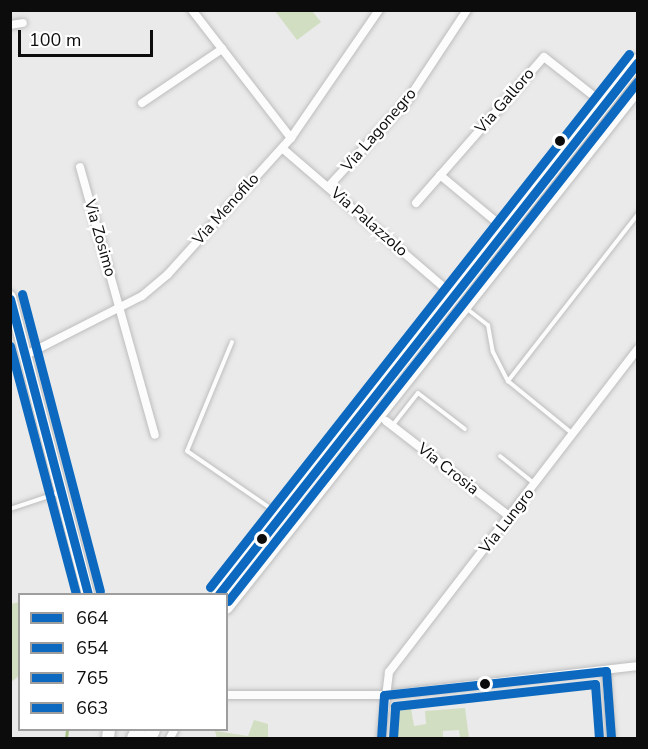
<!DOCTYPE html>
<html>
<head>
<meta charset="utf-8">
<style>
  body { margin:0 }
  #map { position:relative; width:648px; height:749px; overflow:hidden; background:#e9eae9; font-family:"Nunito Sans",sans-serif }
  div>[style] { position:absolute }
  .green>* { inset:0; background:#d1dec2 }
  .stream>* { height:3px; margin:-1.5px; padding:0 1.5px; transform-origin:1.5px; border-radius:1.5px; background:#a8c186 }
  .roads { filter:drop-shadow(0 0 2px #bdbdbd) drop-shadow(0 0 2px #bdbdbd) }
  .service>* { height:4px; margin:-2px; padding:0 2px; transform-origin:2px; border-radius:2px; background:#fcfcfc }
  .minor>* { height:8px; margin:-4px; padding:0 4px; transform-origin:4px; border-radius:4px; background:#fcfcfc }
  .secondary>* { height:12px; margin:-6px; padding:0 6px; transform-origin:6px; border-radius:6px; background:#fcfcfc }
  .primary>* { height:14px; margin:-7px; padding:0 7px; transform-origin:7px; border-radius:7px; background:#fcfcfc }
  .bus-1>* { height:9px; margin:-4.5px; padding:0 4.5px; transform-origin:4.5px; border-radius:4.5px; background:#0c69bf }
  .bus-2>* { height:9px; margin:-4.5px; padding:0 4.5px; transform-origin:4.5px; border-radius:4.5px; background:#0c69bf }
  .bus-3>* { height:9px; margin:-4.5px; padding:0 4.5px; transform-origin:4.5px; border-radius:4.5px; background:#0c69bf }
  .bus-4>* { height:9px; margin:-4.5px; padding:0 4.5px; transform-origin:4.5px; border-radius:4.5px; background:#0c69bf }
  .dots>* { width:16px; height:16px; translate:-50% -50%; box-sizing:border-box; border:3px solid #fff; border-radius:50% }
  span { translate:-50% -50%; white-space:nowrap; text-align:center; line-height:1.15; -webkit-text-stroke:5px #fff; paint-order:stroke }
  .street-label { font-size:16px; color:#0b0c0b }
  .frame { position:absolute; inset:0; border:12px solid #0b0c0b; pointer-events:none }
  .legend { position:absolute; left:18px; top:593px; width:210px; height:138px; box-sizing:border-box; background:#fff; border:2px solid #9d9e9d; margin:0; padding:8px 10px; list-style:none; font-size:18px; color:#0b0c0b }
  .legend li { display:flex; align-items:center; gap:12px; height:30px }
  .legend b { width:30px; border:2px solid #9d9e9d }
  .scale { position:absolute; left:18px; top:30px; width:135px; height:27px; box-sizing:border-box; border:3px solid #0b0c0b; border-top:0; padding-left:8px; font-size:18px; line-height:21px; white-space:nowrap; color:#0b0c0b; -webkit-text-stroke:4px #fff; paint-order:stroke }
</style>
</head>
<body>
<div id="map">
  <div class="green">
    <div style="clip-path:polygon(275px 11px,312px 11px,321px 22px,297px 40px)"></div>
    <div style="clip-path:polygon(19px 602px,19px 676px,11px 682px,11px 604px)"></div>
    <div style="clip-path:polygon(410px 703px,414px 726px,426px 724px,425px 711px,465px 708px,469px 738px,460px 738px,459px 730px,443px 731px,443px 738px,390px 738px,392px 717px)"></div>
    <div style="clip-path:polygon(254px 720px,268px 724px,268px 738px,217px 738px,215px 731px,248px 736px)"></div>
  </div>
  <div class="stream">
    <div style="left:66px;top:738px;width:8px;rotate:-83deg"></div>
  </div>
  <div class="roads">
    <div class="service">
      <div style="left:466px;top:308px;width:28px;rotate:38deg"></div>
      <div style="left:488px;top:325px;width:27px;rotate:80deg"></div>
      <div style="left:493px;top:352px;width:33px;rotate:63deg"></div>
      <div style="left:508px;top:381px;width:84px;rotate:39.2deg"></div>
      <div style="left:232px;top:342px;width:118px;rotate:112.4deg"></div>
      <div style="left:187px;top:451px;width:112px;rotate:34.4deg"></div>
      <div style="left:508px;top:381px;width:212px;rotate:-52.1deg"></div>
      <div style="left:392px;top:426px;width:42px;rotate:-51.8deg"></div>
      <div style="left:418px;top:393px;width:59px;rotate:37.5deg"></div>
      <div style="left:500px;top:456px;width:45px;rotate:38.7deg"></div>
      <div style="left:10px;top:509px;width:51px;rotate:-18.4deg"></div>
    </div>
    <div class="minor">
      <div style="left:192px;top:10px;width:162px;rotate:52.3deg"></div>
      <div style="left:10px;top:25px;width:13px;rotate:-9deg"></div>
      <div style="left:142px;top:103px;width:97px;rotate:-34deg"></div>
      <div style="left:282px;top:148px;width:228px;rotate:40.7deg"></div>
      <div style="left:80px;top:167px;width:278px;rotate:74.4deg"></div>
      <div style="left:440px;top:175px;width:86px;rotate:39.8deg"></div>
      <div style="left:328px;top:187px;width:117px;rotate:-47.4deg"></div>
      <div style="left:407px;top:101px;width:109px;rotate:-56.6deg"></div>
      <div style="left:416px;top:203px;width:194px;rotate:-48.8deg"></div>
      <div style="left:544px;top:57px;width:76px;rotate:38.1deg"></div>
      <div style="left:26px;top:355px;width:130px;rotate:-27deg"></div>
      <div style="left:142px;top:296px;width:34px;rotate:-40deg"></div>
      <div style="left:168px;top:274px;width:183px;rotate:-47.9deg"></div>
      <div style="left:291px;top:138px;width:155px;rotate:-55.5deg"></div>
      <div style="left:386px;top:421px;width:157px;rotate:37.7deg"></div>
      <div style="left:606px;top:671px;width:67px;rotate:85.7deg"></div>
      <div style="left:226px;top:695px;width:158px"></div>
      <div style="left:384px;top:695px;width:256px;rotate:-6.5deg"></div>
      <div style="left:170px;top:738px;width:9px;rotate:-63deg"></div>
      <div style="left:381px;top:738px;width:66px;rotate:-83.1deg"></div>
      <div style="left:389px;top:672px;width:408px;rotate:-52.4deg"></div>
    </div>
    <div class="secondary">
      <div style="left:10px;top:297px;width:307px;rotate:75.3deg"></div>
      <div style="left:108px;top:738px;width:8px;rotate:-83deg"></div>
    </div>
    <div class="primary">
      <div style="left:219px;top:594px;width:678px;rotate:-51.83deg"></div>
      <div style="left:226px;top:607px;width:663px;rotate:-51.61deg"></div>
      <div style="left:134px;top:738px;width:9px;rotate:-63deg"></div>
      <div style="left:149px;top:738px;width:9px;rotate:-63deg"></div>
    </div>
  </div>
  <div class="bus-1">
    <div style="left:219px;top:594px;width:677px;rotate:-51.78deg"></div>
  </div>
  <div class="bus-2">
    <div style="left:10px;top:346px;width:257px;rotate:75.1deg"></div>
    <div style="left:228px;top:601px;width:662px;rotate:-51.75deg"></div>
    <div style="left:393px;top:738px;width:32px;rotate:-86deg"></div>
    <div style="left:395px;top:706px;width:201px;rotate:-6.3deg"></div>
    <div style="left:595px;top:684px;width:54px;rotate:85.8deg"></div>
  </div>
  <div class="bus-3">
    <div style="left:22px;top:294px;width:307px;rotate:75.3deg"></div>
    <div style="left:210px;top:587px;width:678px;rotate:-51.83deg"></div>
  </div>
  <div class="bus-4">
    <div style="left:10px;top:299px;width:305px;rotate:75.2deg"></div>
    <div style="left:381px;top:738px;width:43px;rotate:-86deg"></div>
    <div style="left:384px;top:695px;width:223px;rotate:-6.2deg"></div>
    <div style="left:606px;top:671px;width:67px;rotate:85.7deg"></div>
  </div>
  <div class="dots">
    <div style="left:560px;top:141px;background:#0b0c0b"></div>
    <div style="left:262px;top:539px;background:#0b0c0b"></div>
    <div style="left:485px;top:684px;background:#0b0c0b"></div>
  </div>
  <div class="street-label">
    <span style="left:505px;top:101px;rotate:-49deg">Via Galloro</span>
    <span style="left:379px;top:130px;rotate:-49deg">Via Lagonegro</span>
    <span style="left:226px;top:209px;rotate:-48deg">Via Menofilo</span>
    <span style="left:369px;top:222px;rotate:41deg">Via Palazzolo</span>
    <span style="left:100px;top:238px;rotate:74deg">Via Zosimo</span>
    <span style="left:448px;top:469px;rotate:38deg">Via Crosia</span>
    <span style="left:507px;top:521px;rotate:-52deg">Via Lungro</span>
  </div>
  <div class="frame"></div>
  <ul class="legend">
  <li><b style="height:8px;background:#0c69bf"></b>664</li>
  <li><b style="height:8px;background:#0c69bf"></b>654</li>
  <li><b style="height:8px;background:#0c69bf"></b>765</li>
  <li><b style="height:8px;background:#0c69bf"></b>663</li>
  </ul>
  <div class="scale">100 m</div>
</div>
</body>
</html>
